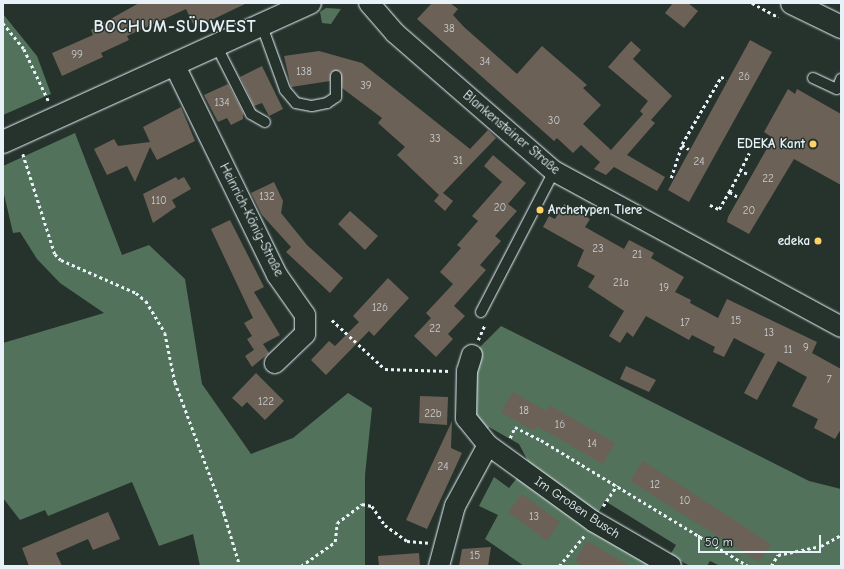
<!DOCTYPE html>
<html>
<head>
<meta charset="utf-8">
<style>
  body { margin:0 }
  #map { position:relative; width:844px; height:569px; overflow:hidden; background:#26332d; font-family:"Comic Neue",sans-serif }
  div>[style] { position:absolute }
  .green>* { inset:0; background:#53725b }
  .building>* { inset:0; background:#6c6156 }
  .path>* { height:2.5px; margin-top:-1.25px; transform-origin:0; background:repeating-linear-gradient(90deg,#e8f1f8 0 3px,transparent 0 6px) }
  .roads { filter:drop-shadow(0 0 1px #e8f1f8) drop-shadow(0 0 1px #e8f1f8) }
  .service>* { height:10px; margin:-5px; padding:0 5px; transform-origin:5px; border-radius:5px; background:#26332d }
  .minor>* { height:20px; margin:-10px; padding:0 10px; transform-origin:10px; border-radius:10px; background:#26332d }
  .secondary>* { height:22px; margin:-11px; padding:0 11px; transform-origin:11px; border-radius:11px; background:#26332d }
  .dots>* { width:11px; height:11px; translate:-50% -50%; box-sizing:border-box; border:2px solid #26332d; border-radius:50% }
  span { translate:-50% -50%; white-space:nowrap; text-align:center; line-height:1.15; -webkit-text-stroke:3px #26332d; paint-order:stroke }
  .number-label { font-size:11px; color:#c9cdd0 }
  .number-label span { -webkit-text-stroke-width:0 }
  .street-label { font-size:13px; color:#e8f1f8 }
  .poi-label { font-size:13px; color:#e8f1f8; font-weight:700 }
  .right { translate:-100% -50%; text-align:right }
  .left { translate:0 -50%; text-align:left }
  .district-label { font-size:17px; color:#e8f1f8; font-weight:700; letter-spacing:1px }
  .frame { position:absolute; inset:0; border:4px solid #e8f1f8; pointer-events:none }
  .scale { position:absolute; left:698px; top:535px; width:123px; height:18px; box-sizing:border-box; border:2px solid #e8f1f8; border-top:0; padding-left:5px; font-size:12px; line-height:14px; white-space:nowrap; color:#e8f1f8; -webkit-text-stroke:3px #26332d; paint-order:stroke }
</style>
</head>
<body>
<div id="map">
  <div class="green">
    <div style="clip-path:polygon(326px 8px,341px 9px,331px 24px,322px 23px,320px 12px)"></div>
    <div style="clip-path:polygon(3px 14px,37px 56px,51px 94px,3px 115px)"></div>
    <div style="clip-path:polygon(75px 133px,122px 255px,149px 245px,185px 279px,202px 384px,251px 454px,293px 438px,348px 393px,372px 408px,365px 475px,365px 566px,200px 566px,193px 534px,159px 546px,132px 482px,48px 516px,45px 510px,20px 520px,3px 498px,3px 343px,104px 313px,60px 283px,37px 259px,20px 232px,13px 233px,3px 190px,3px 166px)"></div>
    <div style="clip-path:polygon(501px 326px,809px 481px,841px 489px,841px 566px,720px 566px,710px 561px,707px 566px,690px 566px,670px 555px,676px 545px,605px 501px,598px 513px,531px 467px,519px 444px,489px 427px,487px 431px,476px 425px,476px 351px)"></div>
    <div style="clip-path:polygon(494px 477px,509px 488px,517px 478px,654px 566px,524px 566px,485px 539px,498px 515px,479px 506px)"></div>
  </div>
  <div class="building">
    <div style="clip-path:polygon(139px 3px,247px 3px,195px 28px,186px 9px,127px 36px,129px 40px,101px 53px,103px 57px,62px 76px,52px 53px,93px 35px,91px 30px)"></div>
    <div style="clip-path:polygon(432px 3px,450px 3px,458px 9px,453px 15px,464px 27px,517px 74px,542px 46px,587px 85px,583px 88px,601px 105px,583px 124px,611px 150px,643px 114px,640px 111px,648px 101px,608px 67px,631px 41px,641px 50px,633px 59px,672px 96px,651px 120px,655px 123px,627px 155px,665px 177px,657px 191px,614px 167px,606px 175px,594px 169px,600px 162px,581px 145px,573px 153px,557px 138px,554px 141px,417px 19px)"></div>
    <div style="clip-path:polygon(673px 3px,688px 3px,698px 11px,684px 28px,665px 13px)"></div>
    <div style="clip-path:polygon(750px 40px,772px 52px,689px 202px,668px 190px)"></div>
    <div style="clip-path:polygon(319px 51px,362px 63px,470px 149px,488px 130px,496px 138px,443px 193px,453px 201px,445px 211px,434px 201px,439px 195px,397px 155px,405px 147px,378px 123px,382px 118px,342px 88px,340px 71px,331px 72px,330px 81px,291px 87px,284px 56px)"></div>
    <div style="clip-path:polygon(262px 66px,283px 109px,269px 116px,262px 103px,254px 106px,240px 77px)"></div>
    <div style="clip-path:polygon(228px 84px,243px 112px,243px 119px,231px 125px,227px 118px,218px 122px,204px 95px)"></div>
    <div style="clip-path:polygon(788px 89px,795px 94px,797px 89px,841px 114px,841px 185px,794px 159px,749px 234px,727px 222px,728px 217px,773px 138px,764px 132px)"></div>
    <div style="clip-path:polygon(181px 107px,195px 141px,157px 160px,150px 147px,135px 182px,127px 166px,107px 175px,94px 149px,114px 139px,118px 146px,150px 142px,143px 127px)"></div>
    <div style="clip-path:polygon(493px 155px,526px 183px,508px 204px,517px 211px,495px 236px,501px 241px,480px 265px,486px 270px,454px 306px,465px 316px,448px 334px,453px 339px,436px 357px,414px 336px,431px 318px,426px 313px,453px 284px,440px 272px,461px 248px,457px 245px,478px 221px,472px 216px,502px 182px,484px 166px)"></div>
    <div style="clip-path:polygon(176px 177px,178px 180px,184px 177px,191px 189px,172px 200px,176px 207px,153px 223px,143px 194px)"></div>
    <div style="clip-path:polygon(274px 182px,283px 201px,281px 213px,307px 245px,343px 278px,330px 293px,286px 252px,291px 247px,262px 215px,251px 193px)"></div>
    <div style="clip-path:polygon(564px 204px,590px 219px,585px 227px,624px 249px,629px 240px,654px 253px,651px 258px,684px 277px,675px 292px,691px 300px,690px 303px,718px 318px,727px 299px,817px 342px,812px 353px,841px 369px,841px 429px,835px 439px,814px 428px,818px 419px,792px 406px,807px 377px,778px 361px,757px 400px,744px 393px,765px 354px,734px 338px,724px 357px,713px 352px,715px 347px,692px 335px,689px 340px,646px 316px,633px 337px,627px 332px,620px 343px,609px 336px,624px 311px,588px 287px,595px 276px,577px 266px,584px 250px,543px 227px,549px 216px,555px 219px)"></div>
    <div style="clip-path:polygon(350px 211px,378px 236px,365px 250px,338px 224px)"></div>
    <div style="clip-path:polygon(230px 220px,264px 287px,254px 292px,280px 335px,263px 344px,269px 353px,252px 367px,245px 356px,258px 347px,254px 350px,247px 339px,252px 336px,244px 323px,253px 318px,211px 229px)"></div>
    <div style="clip-path:polygon(388px 278px,409px 298px,374px 336px,369px 331px,326px 375px,311px 360px,329px 341px,335px 346px,359px 322px,353px 316px)"></div>
    <div style="clip-path:polygon(626px 366px,656px 380px,649px 392px,620px 379px)"></div>
    <div style="clip-path:polygon(256px 373px,284px 401px,265px 420px,247px 402px,242px 407px,232px 398px)"></div>
    <div style="clip-path:polygon(513px 392px,546px 411px,549px 405px,615px 443px,603px 464px,537px 426px,534px 431px,501px 412px)"></div>
    <div style="clip-path:polygon(420px 396px,448px 397px,447px 425px,419px 423px)"></div>
    <div style="clip-path:polygon(452px 421px,451px 448px,462px 453px,427px 529px,406px 520px)"></div>
    <div style="clip-path:polygon(643px 461px,771px 544px,759px 562px,630px 481px)"></div>
    <div style="clip-path:polygon(522px 494px,560px 522px,547px 541px,508px 512px)"></div>
    <div style="clip-path:polygon(108px 512px,120px 539px,93px 550px,88px 539px,56px 553px,62px 566px,29px 566px,22px 548px)"></div>
    <div style="clip-path:polygon(587px 541px,630px 566px,584px 566px,575px 561px)"></div>
    <div style="clip-path:polygon(491px 547px,488px 566px,459px 566px,462px 549px)"></div>
    <div style="clip-path:polygon(419px 553px,420px 566px,379px 566px,378px 556px)"></div>
  </div>
  <div class="path">
    <div style="left:752px;top:3px;width:30px;rotate:28deg"></div>
    <div style="left:3px;top:23px;width:33px;rotate:51deg"></div>
    <div style="left:24px;top:49px;width:59px;rotate:64.7deg"></div>
    <div style="left:682px;top:145px;width:8px;rotate:30deg"></div>
    <div style="left:23px;top:154px;width:105px;rotate:72.3deg"></div>
    <div style="left:55px;top:254px;width:8px;rotate:45deg"></div>
    <div style="left:61px;top:260px;width:82px;rotate:23.7deg"></div>
    <div style="left:136px;top:293px;width:13px;rotate:39deg"></div>
    <div style="left:146px;top:301px;width:37px;rotate:59deg"></div>
    <div style="left:165px;top:333px;width:50px;rotate:78.5deg"></div>
    <div style="left:175px;top:382px;width:140px;rotate:69.5deg"></div>
    <div style="left:224px;top:513px;width:55px;rotate:73.2deg"></div>
    <div style="left:747px;top:174px;width:8px;rotate:-157deg"></div>
    <div style="left:740px;top:171px;width:20px;rotate:-63deg"></div>
    <div style="left:671px;top:178px;width:36px;rotate:-72deg"></div>
    <div style="left:682px;top:144px;width:78px;rotate:-59.8deg"></div>
    <div style="left:721px;top:77px;width:6px;rotate:18deg"></div>
    <div style="left:737px;top:197px;width:9px;rotate:-148deg"></div>
    <div style="left:729px;top:192px;width:24px;rotate:-62deg"></div>
    <div style="left:710px;top:205px;width:10px;rotate:24deg"></div>
    <div style="left:719px;top:209px;width:20px;rotate:-60deg"></div>
    <div style="left:332px;top:320px;width:72px;rotate:42.8deg"></div>
    <div style="left:385px;top:369px;width:65px;rotate:1.8deg"></div>
    <div style="left:478px;top:340px;width:17px;rotate:-66deg"></div>
    <div style="left:510px;top:438px;width:12px;rotate:-66deg"></div>
    <div style="left:515px;top:427px;width:29px;rotate:27deg"></div>
    <div style="left:541px;top:440px;width:242px;rotate:31.3deg"></div>
    <div style="left:603px;top:506px;width:25px;rotate:-56deg"></div>
    <div style="left:301px;top:566px;width:42px;rotate:-35.2deg"></div>
    <div style="left:335px;top:542px;width:19px;rotate:-84deg"></div>
    <div style="left:337px;top:523px;width:31px;rotate:-37deg"></div>
    <div style="left:362px;top:504px;width:10px;rotate:11deg"></div>
    <div style="left:372px;top:506px;width:23px;rotate:56deg"></div>
    <div style="left:385px;top:525px;width:27px;rotate:36deg"></div>
    <div style="left:407px;top:541px;width:21px;rotate:5deg"></div>
    <div style="left:559px;top:566px;width:39px;rotate:-50deg"></div>
    <div style="left:771px;top:566px;width:13px;rotate:-58deg"></div>
    <div style="left:778px;top:555px;width:44px;rotate:-11.8deg"></div>
    <div style="left:821px;top:546px;width:23px;rotate:-29deg"></div>
  </div>
  <div class="roads">
    <div class="service">
      <div style="left:262px;top:26px;width:68px;rotate:70.2deg"></div>
      <div style="left:285px;top:90px;width:17px;rotate:50deg"></div>
      <div style="left:296px;top:103px;width:16px;rotate:11deg"></div>
      <div style="left:312px;top:106px;width:15px;rotate:-11deg"></div>
      <div style="left:327px;top:103px;width:11px;rotate:-34deg"></div>
      <div style="left:336px;top:97px;width:21px;rotate:-90deg"></div>
      <div style="left:217px;top:47px;width:75px;rotate:63.1deg"></div>
      <div style="left:251px;top:114px;width:16px;rotate:30deg"></div>
      <div style="left:813px;top:78px;width:26px;rotate:25deg"></div>
      <div style="left:837px;top:89px;width:11px;rotate:-68deg"></div>
      <div style="left:481px;top:312px;width:159px;rotate:-62.6deg"></div>
    </div>
    <div class="minor">
      <div style="left:369px;top:3px;width:40px;rotate:49deg"></div>
      <div style="left:395px;top:33px;width:211px;rotate:41deg"></div>
      <div style="left:554px;top:171px;width:327px;rotate:28.5deg"></div>
      <div style="left:175px;top:66px;width:233px;rotate:64deg"></div>
      <div style="left:277px;top:275px;width:49px;rotate:55deg"></div>
      <div style="left:305px;top:315px;width:19px;rotate:90deg"></div>
      <div style="left:305px;top:334px;width:42px;rotate:136deg"></div>
      <div style="left:472px;top:355px;width:17px;rotate:107deg"></div>
      <div style="left:467px;top:371px;width:47px;rotate:91.2deg"></div>
      <div style="left:466px;top:418px;width:35px;rotate:51deg"></div>
      <div style="left:439px;top:566px;width:62px;rotate:-75.1deg"></div>
      <div style="left:455px;top:506px;width:69px;rotate:-61.6deg"></div>
      <div style="left:488px;top:445px;width:130px;rotate:35.9deg"></div>
      <div style="left:593px;top:521px;width:90px;rotate:30deg"></div>
    </div>
    <div class="secondary">
      <div style="left:792px;top:3px;width:55px;rotate:26.1deg"></div>
      <div style="left:3px;top:142px;width:337px;rotate:-24.4deg"></div>
    </div>
  </div>
  <div class="dots">
    <div style="left:813px;top:144px;background:#ffd166"></div>
    <div style="left:540px;top:210px;background:#ffd166"></div>
    <div style="left:818px;top:241px;background:#ffd166"></div>
  </div>
  <div class="number-label">
    <span style="left:449px;top:29px">38</span>
    <span style="left:77px;top:55px">99</span>
    <span style="left:485px;top:62px">34</span>
    <span style="left:304px;top:72px">138</span>
    <span style="left:744px;top:77px">26</span>
    <span style="left:366px;top:86px">39</span>
    <span style="left:222px;top:103px">134</span>
    <span style="left:554px;top:121px">30</span>
    <span style="left:435px;top:139px">33</span>
    <span style="left:458px;top:161px">31</span>
    <span style="left:699px;top:162px">24</span>
    <span style="left:768px;top:179px">22</span>
    <span style="left:267px;top:197px">132</span>
    <span style="left:159px;top:201px">110</span>
    <span style="left:500px;top:208px">20</span>
    <span style="left:749px;top:211px">20</span>
    <span style="left:598px;top:249px">23</span>
    <span style="left:637px;top:255px">21</span>
    <span style="left:621px;top:283px">21a</span>
    <span style="left:664px;top:288px">19</span>
    <span style="left:380px;top:308px">126</span>
    <span style="left:736px;top:321px">15</span>
    <span style="left:685px;top:323px">17</span>
    <span style="left:435px;top:329px">22</span>
    <span style="left:769px;top:333px">13</span>
    <span style="left:806px;top:348px">9</span>
    <span style="left:788px;top:350px">11</span>
    <span style="left:829px;top:380px">7</span>
    <span style="left:266px;top:402px">122</span>
    <span style="left:524px;top:411px">18</span>
    <span style="left:433px;top:414px">22b</span>
    <span style="left:560px;top:425px">16</span>
    <span style="left:592px;top:444px">14</span>
    <span style="left:443px;top:467px">24</span>
    <span style="left:655px;top:485px">12</span>
    <span style="left:685px;top:501px">10</span>
    <span style="left:534px;top:517px">13</span>
    <span style="left:475px;top:556px">15</span>
  </div>
  <div class="street-label">
    <span style="left:511px;top:133px;rotate:40deg">Blankensteiner Straße</span>
    <span style="left:251px;top:220px;rotate:63deg">Heinrich-König-Straße</span>
    <span style="left:577px;top:508px;rotate:34deg">Im Großen Busch</span>
  </div>
  <div class="poi-label">
    <span class="right" style="left:805px;top:144px">EDEKA Kant</span>
    <span class="left" style="left:548px;top:210px">Archetypen Tiere</span>
    <span class="right" style="left:810px;top:241px">edeka</span>
  </div>
  <div class="district-label">
    <span style="left:175px;top:27px">BOCHUM-SÜDWEST</span>
  </div>
  <div class="frame"></div>
  <div class="scale">50 m</div>
</div>
</body>
</html>
